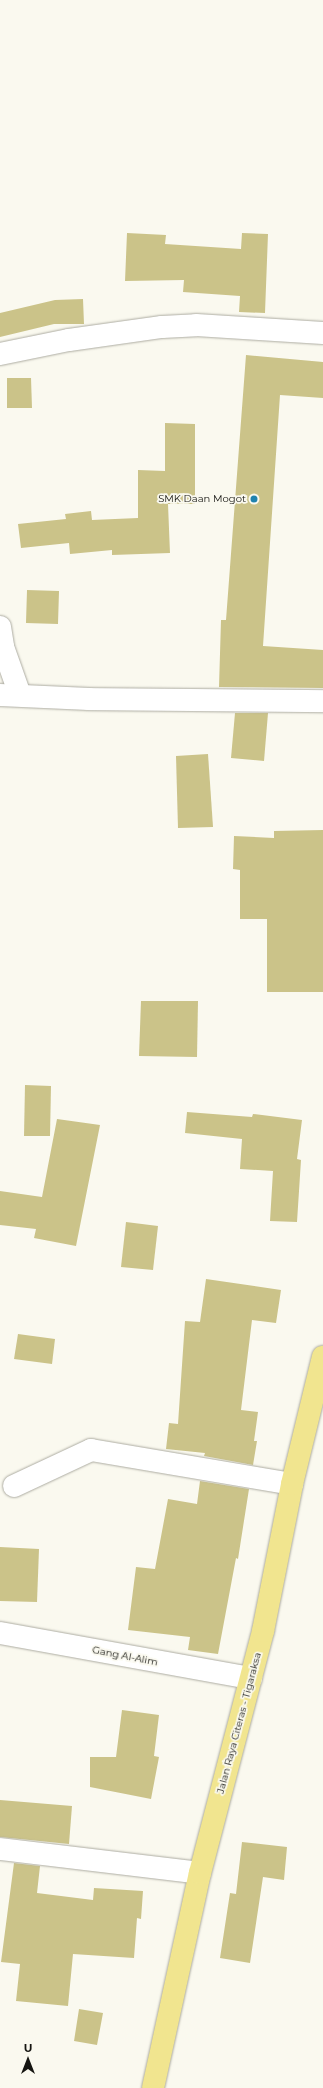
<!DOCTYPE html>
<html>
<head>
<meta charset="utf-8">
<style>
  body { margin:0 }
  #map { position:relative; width:323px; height:2088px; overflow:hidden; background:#faf9ef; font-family:Montserrat,sans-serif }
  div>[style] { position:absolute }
  .building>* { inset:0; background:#cbc389 }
  .roads { filter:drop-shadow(0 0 1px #adaca2) drop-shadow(0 0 1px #adaca2) }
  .minor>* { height:22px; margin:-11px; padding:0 11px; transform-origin:11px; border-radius:11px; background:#fff }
  .primary>* { height:22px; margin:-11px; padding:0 11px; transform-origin:11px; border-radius:11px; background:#f1e58f }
  .dots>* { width:11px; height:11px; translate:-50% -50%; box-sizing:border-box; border:2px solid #faf9ef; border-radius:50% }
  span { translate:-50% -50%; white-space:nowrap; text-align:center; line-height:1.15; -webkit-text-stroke:3.5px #faf9ef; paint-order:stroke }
  .poi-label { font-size:10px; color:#151511 }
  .right { translate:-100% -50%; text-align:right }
  .street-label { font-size:10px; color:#151511 }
  .north { position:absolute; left:8px; top:2040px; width:40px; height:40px; -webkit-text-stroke:3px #faf9ef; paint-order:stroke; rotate:0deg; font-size:11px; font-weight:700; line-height:16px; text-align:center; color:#151511 }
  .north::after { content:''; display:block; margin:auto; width:14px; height:18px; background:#151511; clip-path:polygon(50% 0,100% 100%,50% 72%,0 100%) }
</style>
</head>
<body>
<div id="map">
  <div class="building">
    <div style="clip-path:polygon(127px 233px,166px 235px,165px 244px,241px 249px,242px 233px,268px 234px,265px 313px,239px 312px,240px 296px,183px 292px,184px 280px,125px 281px)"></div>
    <div style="clip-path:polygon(83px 299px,84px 324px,54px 324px,0 337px,0 313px,55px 300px)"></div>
    <div style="clip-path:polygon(246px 355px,323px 362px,323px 398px,280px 395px,263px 646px,323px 650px,323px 688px,219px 687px,221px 620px,226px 620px)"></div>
    <div style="clip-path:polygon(7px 378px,31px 378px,32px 408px,7px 408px)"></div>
    <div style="clip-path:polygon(165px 423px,195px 424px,195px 504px,168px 504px,170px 553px,112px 555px,112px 550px,70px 554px,69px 543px,21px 548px,18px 524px,66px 519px,65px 514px,91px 511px,92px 520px,138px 518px,138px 470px,165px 471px)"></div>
    <div style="clip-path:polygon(27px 590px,59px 591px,58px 624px,26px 623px)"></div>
    <div style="clip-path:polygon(235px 713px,268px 713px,264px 761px,231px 758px)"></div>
    <div style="clip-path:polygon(208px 754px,213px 827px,178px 828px,176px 756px)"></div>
    <div style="clip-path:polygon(323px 830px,323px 992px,267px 992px,267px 919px,240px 919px,240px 870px,233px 869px,234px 836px,274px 838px,274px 831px)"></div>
    <div style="clip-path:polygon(141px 1001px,198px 1001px,197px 1057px,139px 1056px)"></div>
    <div style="clip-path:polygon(25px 1085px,51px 1086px,50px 1136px,24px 1136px)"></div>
    <div style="clip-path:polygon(187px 1112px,252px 1117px,253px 1114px,302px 1120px,297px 1159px,301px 1160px,297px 1222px,270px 1221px,273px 1171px,240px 1169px,242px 1139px,185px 1133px)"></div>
    <div style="clip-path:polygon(57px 1119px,100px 1125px,76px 1246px,34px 1238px,36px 1229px,0 1225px,0 1191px,42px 1197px)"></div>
    <div style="clip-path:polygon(126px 1222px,158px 1226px,153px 1270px,121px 1267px)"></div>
    <div style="clip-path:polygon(206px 1279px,281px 1290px,276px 1323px,252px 1320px,241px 1410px,258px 1412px,254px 1441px,257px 1441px,253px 1465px,204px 1456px,205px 1453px,166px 1449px,169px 1423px,178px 1424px,185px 1321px,200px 1322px)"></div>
    <div style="clip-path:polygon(18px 1334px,55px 1339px,52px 1364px,14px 1359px)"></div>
    <div style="clip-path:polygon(200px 1481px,249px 1489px,238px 1559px,236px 1558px,218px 1654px,188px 1650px,190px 1637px,128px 1630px,136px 1567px,155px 1569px,168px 1499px,197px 1504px)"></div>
    <div style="clip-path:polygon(0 1547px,39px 1549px,37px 1602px,0 1601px)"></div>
    <div style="clip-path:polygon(122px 1710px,159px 1715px,154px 1756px,159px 1757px,151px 1799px,90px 1787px,90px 1757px,116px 1757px)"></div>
    <div style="clip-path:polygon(0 1800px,72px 1806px,69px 1844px,0 1837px)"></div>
    <div style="clip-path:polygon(242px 1842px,287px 1847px,284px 1880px,263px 1877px,250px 1963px,220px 1958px,230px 1893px,236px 1894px)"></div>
    <div style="clip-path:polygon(14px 1863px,40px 1866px,37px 1893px,93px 1900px,94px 1888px,143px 1891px,141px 1919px,137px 1918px,134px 1958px,73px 1954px,68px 2006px,16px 2001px,20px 1964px,1px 1962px)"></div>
    <div style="clip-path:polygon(79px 2009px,103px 2013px,97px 2045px,74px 2041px)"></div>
  </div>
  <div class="roads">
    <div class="minor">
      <div style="left:0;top:354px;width:70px;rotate:-11.5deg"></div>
      <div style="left:69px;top:340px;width:94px;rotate:-8deg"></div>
      <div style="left:162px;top:327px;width:34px;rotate:-3deg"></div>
      <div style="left:196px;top:325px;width:127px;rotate:3.6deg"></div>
      <div style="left:0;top:627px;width:20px;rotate:81deg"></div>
      <div style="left:3px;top:647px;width:51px;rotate:70.5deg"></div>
      <div style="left:0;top:695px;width:89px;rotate:2.6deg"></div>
      <div style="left:89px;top:699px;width:234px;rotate:0.5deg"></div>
      <div style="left:14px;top:1486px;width:85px;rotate:-25.1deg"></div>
      <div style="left:91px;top:1450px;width:204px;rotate:9.6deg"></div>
      <div style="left:0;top:1633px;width:255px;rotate:10.2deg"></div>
      <div style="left:0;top:1849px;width:201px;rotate:6.8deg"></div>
    </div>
    <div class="primary">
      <div style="left:153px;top:2088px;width:220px;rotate:-77.7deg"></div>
      <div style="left:200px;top:1873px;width:250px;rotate:-75.4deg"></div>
      <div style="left:263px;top:1631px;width:150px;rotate:-78.8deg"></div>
      <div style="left:292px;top:1484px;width:131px;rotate:-76.3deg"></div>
    </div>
  </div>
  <div class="dots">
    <div style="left:254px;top:499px;background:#1f83ae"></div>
  </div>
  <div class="poi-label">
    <span class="right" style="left:246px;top:499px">SMK Daan Mogot</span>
  </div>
  <div class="street-label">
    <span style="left:125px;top:1656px;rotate:11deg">Gang Al-Alim</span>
    <span style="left:239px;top:1723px;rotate:-75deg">Jalan Raya Citeras - Tigaraksa</span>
  </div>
  <div class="north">U</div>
</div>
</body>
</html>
